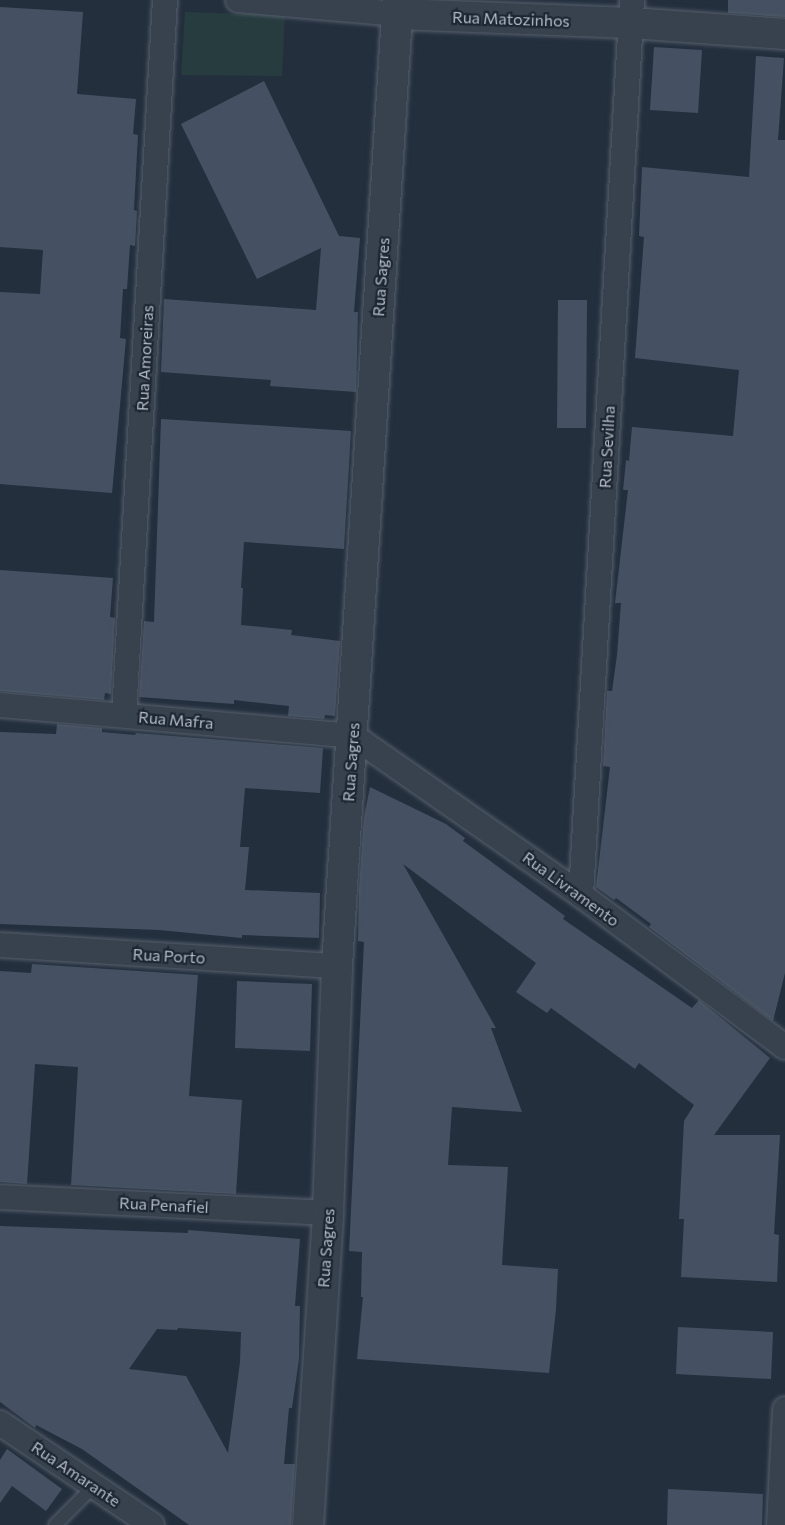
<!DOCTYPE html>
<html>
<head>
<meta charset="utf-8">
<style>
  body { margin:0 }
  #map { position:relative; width:785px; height:1525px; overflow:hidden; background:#242f3e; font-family:Commissioner,sans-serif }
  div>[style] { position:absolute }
  .green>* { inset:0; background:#263c3f }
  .building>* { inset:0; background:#455162 }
  .roads { filter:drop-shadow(0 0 2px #565f6c) drop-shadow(0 0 2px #565f6c) }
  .service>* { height:12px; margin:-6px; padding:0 6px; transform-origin:6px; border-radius:6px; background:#38414e }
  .minor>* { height:24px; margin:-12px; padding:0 12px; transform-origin:12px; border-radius:12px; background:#38414e }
  .tertiary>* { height:30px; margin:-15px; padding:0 15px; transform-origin:15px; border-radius:15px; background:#38414e }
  span { translate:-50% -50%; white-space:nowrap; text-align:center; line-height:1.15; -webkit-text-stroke:4.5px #1d2633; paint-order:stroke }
  .street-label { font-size:16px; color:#b4bcc9 }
</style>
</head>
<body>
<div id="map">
  <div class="green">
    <div style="clip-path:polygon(185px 12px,285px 15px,282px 76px,181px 75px)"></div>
  </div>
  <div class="building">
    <div style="clip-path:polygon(728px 0,785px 0,785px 17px,728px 13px)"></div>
    <div style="clip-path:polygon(0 7px,83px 12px,77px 94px,136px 99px,133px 134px,138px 135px,134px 210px,137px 211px,135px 246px,130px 245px,127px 289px,123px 289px,120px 338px,126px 339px,112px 493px,0 484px,0 292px,40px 294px,43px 250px,0 247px)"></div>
    <div style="clip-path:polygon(654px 47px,702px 50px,698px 113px,650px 110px)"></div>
    <div style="clip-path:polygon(756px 56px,784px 58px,778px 140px,785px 140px,785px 973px,773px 1021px,649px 927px,651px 924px,616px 898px,614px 900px,596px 887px,610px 767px,603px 766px,607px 691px,612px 691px,617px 655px,621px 603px,615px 603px,628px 490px,623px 490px,626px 460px,629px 461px,632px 427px,733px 436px,739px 370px,635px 358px,644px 237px,639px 236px,642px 167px,749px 177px)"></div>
    <div style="clip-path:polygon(264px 81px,339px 236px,360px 238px,354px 312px,358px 312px,356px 392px,270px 386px,271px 380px,161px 372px,164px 299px,316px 310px,321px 248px,257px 279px,181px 124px)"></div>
    <div style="clip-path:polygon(558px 300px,587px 300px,586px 428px,557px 428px)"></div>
    <div style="clip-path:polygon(161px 419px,351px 431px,344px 549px,244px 542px,241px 588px,243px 588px,241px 625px,292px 630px,291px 635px,340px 641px,335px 716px,325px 715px,324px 719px,288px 716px,289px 706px,234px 700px,234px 704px,139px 697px,144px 621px,154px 622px)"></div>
    <div style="clip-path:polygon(0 570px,113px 578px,110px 617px,115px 618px,111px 694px,105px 693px,104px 700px,0 691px)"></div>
    <div style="clip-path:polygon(57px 724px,102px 728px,102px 732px,135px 735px,136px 733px,323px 748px,320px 793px,245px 788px,240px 847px,249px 847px,245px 890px,320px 893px,319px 938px,242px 935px,242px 938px,159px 930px,0 924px,0 732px,56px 734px)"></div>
    <div style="clip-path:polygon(370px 787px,446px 824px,465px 838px,463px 841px,565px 916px,563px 919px,692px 1008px,699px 1000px,770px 1058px,714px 1135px,780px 1135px,774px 1234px,779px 1235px,777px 1282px,681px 1277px,684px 1219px,679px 1219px,684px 1121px,694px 1105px,639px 1063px,635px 1069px,551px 1008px,547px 1013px,516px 992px,536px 963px,403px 864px,496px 1028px,491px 1028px,522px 1112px,452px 1107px,448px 1165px,508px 1167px,502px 1265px,558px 1269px,556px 1309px,549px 1373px,357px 1359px,363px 1297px,361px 1297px,362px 1252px,349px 1251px,364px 942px,358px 941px,359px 889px,364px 817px)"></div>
    <div style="clip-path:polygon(32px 964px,198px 975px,189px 1096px,242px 1100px,236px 1194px,71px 1185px,78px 1067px,35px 1064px,27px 1184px,0 1182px,0 971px,31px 973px)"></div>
    <div style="clip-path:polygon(237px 981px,312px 984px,310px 1051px,235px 1048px)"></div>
    <div style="clip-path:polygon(evenodd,0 1226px,188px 1233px,188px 1230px,300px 1239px,295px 1306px,300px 1306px,299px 1359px,292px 1408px,289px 1408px,284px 1464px,295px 1464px,291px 1525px,189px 1525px,82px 1449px,36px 1425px,35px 1428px,0 1402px,0 1226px,178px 1328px,241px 1332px,240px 1362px,228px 1453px,186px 1376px,129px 1369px,157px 1329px,177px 1330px,178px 1328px)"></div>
    <div style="clip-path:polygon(678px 1327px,773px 1332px,771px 1379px,676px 1374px)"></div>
    <div style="clip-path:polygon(7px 1449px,62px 1489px,46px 1511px,12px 1486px,0 1503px,0 1460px)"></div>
    <div style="clip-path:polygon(668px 1489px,763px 1494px,762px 1525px,667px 1525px)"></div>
  </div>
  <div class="roads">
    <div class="service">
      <div style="left:55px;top:1525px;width:55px;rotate:-45deg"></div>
    </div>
    <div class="minor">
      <div style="left:238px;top:0;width:160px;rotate:5deg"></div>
      <div style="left:0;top:705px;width:354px;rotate:5deg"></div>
      <div style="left:353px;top:736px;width:278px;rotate:34.9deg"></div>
      <div style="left:581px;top:895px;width:254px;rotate:36.7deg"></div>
      <div style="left:124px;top:715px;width:716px;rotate:-86.72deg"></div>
      <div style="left:581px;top:895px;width:896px;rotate:-86.74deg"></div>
      <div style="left:0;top:945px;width:338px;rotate:3.6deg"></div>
      <div style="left:0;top:1197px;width:328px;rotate:2.8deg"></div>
      <div style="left:0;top:1423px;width:183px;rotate:33.9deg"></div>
      <div style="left:779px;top:1525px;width:116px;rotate:-87deg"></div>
    </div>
    <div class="tertiary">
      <div style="left:397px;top:14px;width:234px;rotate:2.2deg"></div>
      <div style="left:631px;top:23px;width:154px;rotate:4.1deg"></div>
      <div style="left:308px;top:1525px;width:313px;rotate:-86.3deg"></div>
      <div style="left:328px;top:1213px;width:247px;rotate:-87.9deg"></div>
      <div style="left:337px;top:966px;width:968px;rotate:-86.39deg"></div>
    </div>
  </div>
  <div class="street-label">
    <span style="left:511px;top:19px;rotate:2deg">Rua Matozinhos</span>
    <span style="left:381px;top:277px;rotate:-86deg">Rua Sagres</span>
    <span style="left:145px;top:358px;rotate:-87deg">Rua Amoreiras</span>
    <span style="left:607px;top:447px;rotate:-87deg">Rua Sevilha</span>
    <span style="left:176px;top:720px;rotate:5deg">Rua Mafra</span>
    <span style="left:351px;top:762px;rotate:-86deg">Rua Sagres</span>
    <span style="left:571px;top:889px;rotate:36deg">Rua Livramento</span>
    <span style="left:169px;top:956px;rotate:3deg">Rua Porto</span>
    <span style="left:164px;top:1205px;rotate:3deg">Rua Penafiel</span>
    <span style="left:326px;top:1248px;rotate:-86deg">Rua Sagres</span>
    <span style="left:76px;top:1474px;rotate:34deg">Rua Amarante</span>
  </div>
</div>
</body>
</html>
